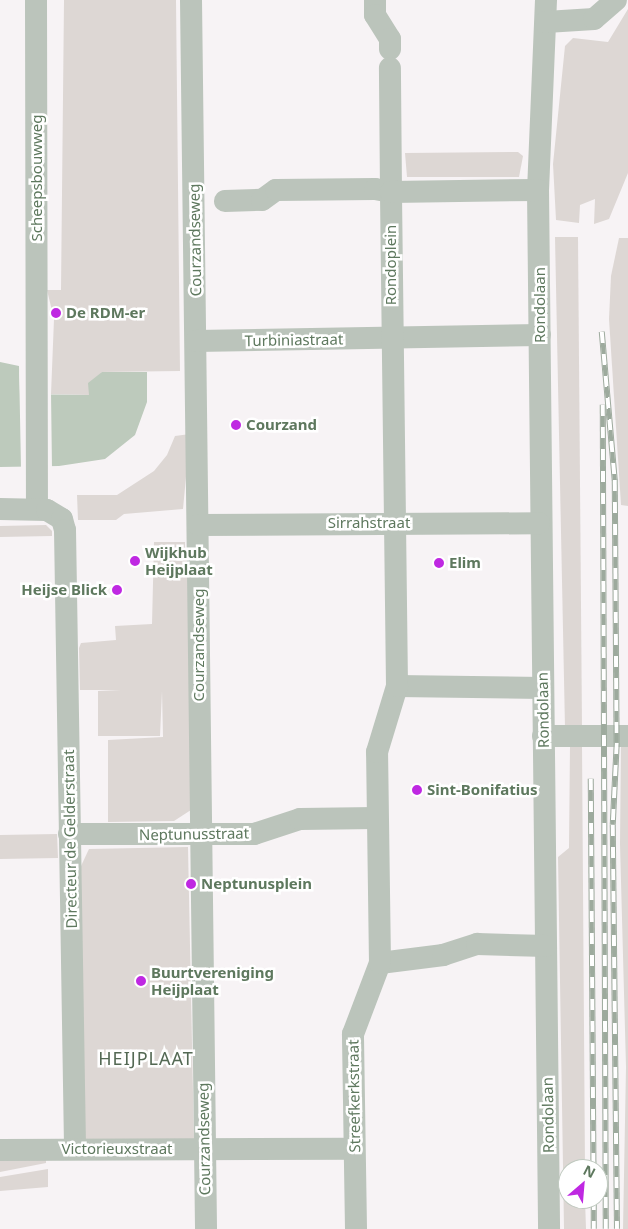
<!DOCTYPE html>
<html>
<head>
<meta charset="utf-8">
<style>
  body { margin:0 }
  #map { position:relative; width:628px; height:1229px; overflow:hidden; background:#f7f3f5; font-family:"Noto Sans",sans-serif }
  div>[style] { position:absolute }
  .green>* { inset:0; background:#ddd7d4 }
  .water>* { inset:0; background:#bdcabc }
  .pier>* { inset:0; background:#f7f3f5 }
  .minor>* { height:22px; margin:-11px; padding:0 11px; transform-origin:11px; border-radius:11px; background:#bbc4bb }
  .rail>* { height:5.5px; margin-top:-2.75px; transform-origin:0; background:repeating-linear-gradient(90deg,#fff 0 11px,#9daa9d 0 22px); box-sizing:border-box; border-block:1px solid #9daa9d }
  .dots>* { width:14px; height:14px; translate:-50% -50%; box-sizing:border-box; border:2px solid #fff; border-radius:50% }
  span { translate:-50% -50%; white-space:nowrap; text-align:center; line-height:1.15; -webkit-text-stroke:5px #fff; paint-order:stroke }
  .street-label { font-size:15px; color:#5e785e }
  .poi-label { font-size:15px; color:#5e785e; font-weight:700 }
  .left { translate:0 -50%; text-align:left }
  .right { translate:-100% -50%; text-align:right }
  .quarter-label { font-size:18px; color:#546954; letter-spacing:1px }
  .north { position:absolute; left:558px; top:1159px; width:50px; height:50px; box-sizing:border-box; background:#fff; border:1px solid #bfc9bf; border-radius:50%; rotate:27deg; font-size:14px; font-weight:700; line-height:20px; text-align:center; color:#5e785e }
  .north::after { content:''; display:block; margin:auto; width:18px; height:22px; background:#bf28e2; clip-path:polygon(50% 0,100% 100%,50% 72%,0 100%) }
</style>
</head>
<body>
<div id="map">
  <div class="green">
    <div style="clip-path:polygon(64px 0,176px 0,180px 371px,102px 372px,89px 395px,51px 394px,54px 319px,47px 290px,61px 290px)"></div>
    <div style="clip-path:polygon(628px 9px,628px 173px,609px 219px,594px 224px,595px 199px,580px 205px,579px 223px,556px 220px,553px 164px,565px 46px,573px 38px,608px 42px)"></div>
    <div style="clip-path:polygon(518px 152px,523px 156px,519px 177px,407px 177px,405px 153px)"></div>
    <div style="clip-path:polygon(555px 237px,578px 237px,582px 727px,565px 728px)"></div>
    <div style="clip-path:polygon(619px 238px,628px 238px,628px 506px,621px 505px,609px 319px,611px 276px)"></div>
    <div style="clip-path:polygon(190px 434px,183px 509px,124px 514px,116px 520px,78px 520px,77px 495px,117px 495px,154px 471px,167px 455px,175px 436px)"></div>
    <div style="clip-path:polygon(46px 525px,52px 531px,52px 536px,0 537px,0 526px)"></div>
    <div style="clip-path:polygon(154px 542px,185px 542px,185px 552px,192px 553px,194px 808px,174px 821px,108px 822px,108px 740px,163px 737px,162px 691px,160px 736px,98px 736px,98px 691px,121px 690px,80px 690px,79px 648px,81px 643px,116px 640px,115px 626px,152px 624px)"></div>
    <div style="clip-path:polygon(621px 743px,628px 743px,628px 1229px,623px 1229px,626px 1067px,620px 844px)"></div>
    <div style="clip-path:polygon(582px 744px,585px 1169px,568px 1169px,568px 1199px,585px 1199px,586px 1229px,564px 1229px,558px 857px,569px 848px,570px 745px)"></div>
    <div style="clip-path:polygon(57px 834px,58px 858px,0 859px,0 835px)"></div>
    <div style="clip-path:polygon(188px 847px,194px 1142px,83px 1142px,81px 866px,89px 849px)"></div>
    <div style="clip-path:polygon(0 1157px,46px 1157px,46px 1163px,0 1172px)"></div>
    <div style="clip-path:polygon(48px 1169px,48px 1187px,0 1191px,0 1177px)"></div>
  </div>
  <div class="water">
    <div style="clip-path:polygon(0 362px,19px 366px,20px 394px,89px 395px,88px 383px,102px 372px,147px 372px,147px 402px,135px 435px,105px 459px,59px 466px,0 467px)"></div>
  </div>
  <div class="pier">
    <div style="clip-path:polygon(19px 364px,22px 392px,51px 392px,52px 469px,21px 469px)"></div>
  </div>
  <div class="minor">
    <div style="left:36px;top:0;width:508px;rotate:89.89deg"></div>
    <div style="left:191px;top:0;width:1229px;rotate:89.3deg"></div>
    <div style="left:375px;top:0;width:15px;rotate:90deg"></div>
    <div style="left:375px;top:15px;width:28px;rotate:58deg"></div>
    <div style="left:390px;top:39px;width:10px;rotate:90deg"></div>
    <div style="left:546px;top:0;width:190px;rotate:92.4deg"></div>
    <div style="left:538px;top:190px;width:1039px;rotate:89.39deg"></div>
    <div style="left:546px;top:22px;width:48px;rotate:-3.6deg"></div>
    <div style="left:594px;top:19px;width:29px;rotate:-41deg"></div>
    <div style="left:225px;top:201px;width:37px;rotate:-2deg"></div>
    <div style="left:262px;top:200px;width:17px;rotate:-36deg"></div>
    <div style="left:276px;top:190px;width:99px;rotate:-0.6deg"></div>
    <div style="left:375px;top:189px;width:16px;rotate:11deg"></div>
    <div style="left:391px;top:192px;width:124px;rotate:-90.5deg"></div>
    <div style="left:196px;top:341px;width:344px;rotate:-1deg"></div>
    <div style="left:0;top:509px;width:47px;rotate:1.2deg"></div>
    <div style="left:47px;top:510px;width:17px;rotate:31deg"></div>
    <div style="left:62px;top:519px;width:11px;rotate:75deg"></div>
    <div style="left:65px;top:530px;width:619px;rotate:89.07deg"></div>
    <div style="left:199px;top:525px;width:340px;rotate:-0.3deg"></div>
    <div style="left:397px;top:686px;width:145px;rotate:0.8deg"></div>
    <div style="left:543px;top:736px;width:85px"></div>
    <div style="left:69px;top:834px;width:185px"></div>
    <div style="left:254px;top:834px;width:48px;rotate:-18.1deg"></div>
    <div style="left:300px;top:819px;width:76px;rotate:-0.8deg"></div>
    <div style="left:380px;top:963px;width:64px;rotate:-7.2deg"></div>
    <div style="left:443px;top:955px;width:36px;rotate:-18deg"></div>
    <div style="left:477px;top:944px;width:69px;rotate:1.7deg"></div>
    <div style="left:0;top:1150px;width:354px;rotate:-0.2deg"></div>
    <div style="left:356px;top:1229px;width:195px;rotate:-90.9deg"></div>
    <div style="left:353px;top:1034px;width:76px;rotate:-69.2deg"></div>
    <div style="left:380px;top:963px;width:211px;rotate:-90.8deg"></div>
    <div style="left:377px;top:752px;width:69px;rotate:-73.1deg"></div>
    <div style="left:397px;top:686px;width:494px;rotate:-90.7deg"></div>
    <div style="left:391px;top:192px;width:147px;rotate:-0.8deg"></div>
  </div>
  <div class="rail">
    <div style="left:602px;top:332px;width:149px;rotate:85deg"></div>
    <div style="left:615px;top:480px;width:263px;rotate:89.6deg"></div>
    <div style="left:617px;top:743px;width:82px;rotate:92.8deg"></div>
    <div style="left:613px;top:825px;width:404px;rotate:89.4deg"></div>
    <div style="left:603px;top:405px;width:824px;rotate:89.79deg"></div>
    <div style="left:591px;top:779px;width:390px;rotate:89.6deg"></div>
    <div style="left:594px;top:1199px;width:30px;rotate:90deg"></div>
  </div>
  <div class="dots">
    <div style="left:56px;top:313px;background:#bf28e2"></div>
    <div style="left:236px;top:425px;background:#bf28e2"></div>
    <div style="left:135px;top:561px;background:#bf28e2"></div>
    <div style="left:439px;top:563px;background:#bf28e2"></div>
    <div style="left:117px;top:590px;background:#bf28e2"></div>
    <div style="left:417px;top:790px;background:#bf28e2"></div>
    <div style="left:191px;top:884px;background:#bf28e2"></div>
    <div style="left:141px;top:981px;background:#bf28e2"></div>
  </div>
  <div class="street-label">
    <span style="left:37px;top:178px;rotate:-90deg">Scheepsbouwweg</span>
    <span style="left:195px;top:240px;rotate:-91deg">Courzandseweg</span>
    <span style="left:391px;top:265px;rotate:-90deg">Rondoplein</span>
    <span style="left:540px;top:305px;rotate:-90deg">Rondolaan</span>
    <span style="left:294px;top:340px;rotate:-1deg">Turbiniastraat</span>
    <span style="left:369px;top:523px">Sirrahstraat</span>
    <span style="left:199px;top:645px;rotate:-90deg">Courzandseweg</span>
    <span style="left:543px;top:710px;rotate:-91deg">Rondolaan</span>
    <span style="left:194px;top:834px;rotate:-1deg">Neptunusstraat</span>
    <span style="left:70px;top:839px;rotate:-91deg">Directeur de Gelderstraat</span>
    <span style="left:354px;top:1096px;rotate:-91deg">Streefkerkstraat</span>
    <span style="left:548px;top:1115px;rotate:-91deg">Rondolaan</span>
    <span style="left:204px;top:1139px;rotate:-91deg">Courzandseweg</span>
    <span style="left:117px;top:1149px">Victorieuxstraat</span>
  </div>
  <div class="poi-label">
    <span class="left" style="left:66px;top:313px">De RDM-er</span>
    <span class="left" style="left:246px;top:425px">Courzand</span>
    <span class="left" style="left:145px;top:561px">Wijkhub<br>Heijplaat</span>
    <span class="left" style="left:449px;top:563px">Elim</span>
    <span class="right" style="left:107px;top:590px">Heijse Blick</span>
    <span class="left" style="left:427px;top:790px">Sint-Bonifatius</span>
    <span class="left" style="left:201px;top:884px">Neptunusplein</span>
    <span class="left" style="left:151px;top:981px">Buurtvereniging<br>Heijplaat</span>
  </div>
  <div class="quarter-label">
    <span style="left:146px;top:1058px">HEIJPLAAT</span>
  </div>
  <div class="north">N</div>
</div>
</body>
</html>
